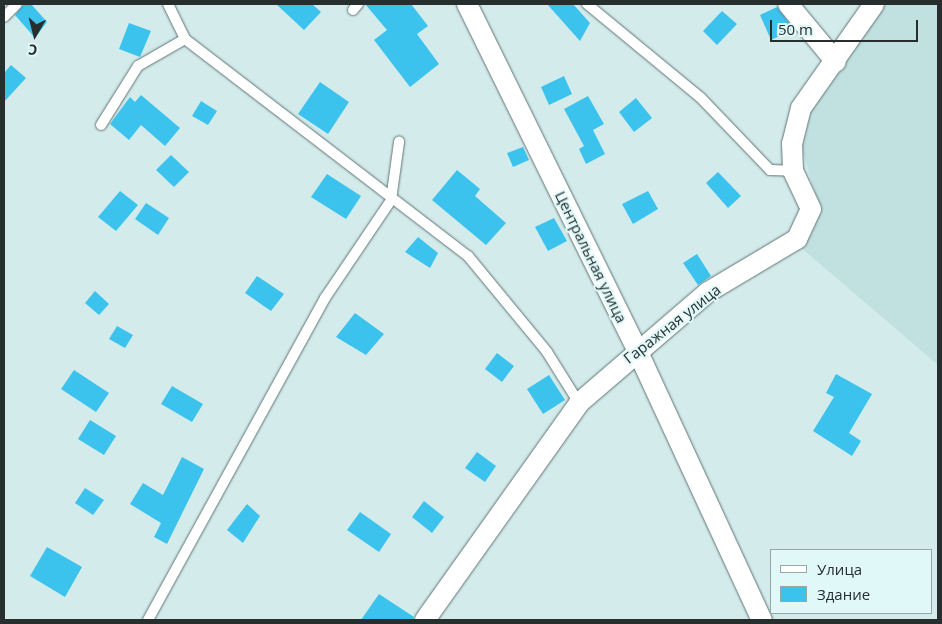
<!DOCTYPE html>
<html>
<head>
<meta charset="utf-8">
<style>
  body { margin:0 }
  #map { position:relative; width:942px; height:624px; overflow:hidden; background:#d4ebeb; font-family:"Open Sans",sans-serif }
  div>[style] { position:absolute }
  .built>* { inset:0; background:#c1e1e1 }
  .building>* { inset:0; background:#3cc3ed }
  .roads { filter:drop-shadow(0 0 1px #607474) drop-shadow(0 0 1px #607474) }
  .lane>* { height:10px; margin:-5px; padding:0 5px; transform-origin:5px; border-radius:5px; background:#fff }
  .street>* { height:20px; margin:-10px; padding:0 10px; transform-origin:10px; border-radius:10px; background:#fff }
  span { translate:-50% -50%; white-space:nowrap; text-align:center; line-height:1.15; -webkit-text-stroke:4px #e1f8f8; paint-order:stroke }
  .street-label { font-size:15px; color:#262e2e }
  .frame { position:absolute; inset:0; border:5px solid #262e2e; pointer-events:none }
  .legend { position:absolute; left:770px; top:549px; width:162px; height:65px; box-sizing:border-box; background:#e1f8f8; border:1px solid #96a7a7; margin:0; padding:6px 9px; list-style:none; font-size:15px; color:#262e2e }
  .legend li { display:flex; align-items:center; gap:10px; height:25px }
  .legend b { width:25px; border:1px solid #96a7a7 }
  .north { position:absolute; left:10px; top:10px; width:50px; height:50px; -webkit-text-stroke:4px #e1f8f8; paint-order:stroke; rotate:188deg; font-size:14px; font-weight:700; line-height:20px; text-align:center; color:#262e2e }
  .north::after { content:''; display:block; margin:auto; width:18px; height:22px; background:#262e2e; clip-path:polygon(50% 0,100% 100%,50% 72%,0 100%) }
  .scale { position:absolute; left:770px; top:20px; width:148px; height:22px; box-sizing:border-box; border:2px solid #262e2e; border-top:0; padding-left:6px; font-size:15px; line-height:18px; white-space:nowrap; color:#262e2e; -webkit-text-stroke:4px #e1f8f8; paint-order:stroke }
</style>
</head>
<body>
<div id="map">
  <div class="built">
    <div style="clip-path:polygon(883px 4px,938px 4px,938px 365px,799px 246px,820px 211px,802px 149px,813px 105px)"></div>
  </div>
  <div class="building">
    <div style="clip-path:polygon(24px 4px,31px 4px,47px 22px,35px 38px,15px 15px)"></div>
    <div style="clip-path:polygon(276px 4px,312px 4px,321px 12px,304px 30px)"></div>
    <div style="clip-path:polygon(365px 4px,411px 4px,428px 26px,417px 34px,439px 64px,410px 87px,374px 40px,387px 30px)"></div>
    <div style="clip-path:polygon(547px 4px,573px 4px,590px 23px,580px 41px)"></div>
    <div style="clip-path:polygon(777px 7px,794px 29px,771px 40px,760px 15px)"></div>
    <div style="clip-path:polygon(722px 11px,737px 24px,717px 45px,703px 31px)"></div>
    <div style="clip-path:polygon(129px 23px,151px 31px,140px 57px,119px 49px)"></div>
    <div style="clip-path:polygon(11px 65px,26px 78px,4px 102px,4px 73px)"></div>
    <div style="clip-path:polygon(564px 76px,572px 94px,549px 105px,541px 87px)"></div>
    <div style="clip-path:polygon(320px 82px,349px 102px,328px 134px,298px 114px)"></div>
    <div style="clip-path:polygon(141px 95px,180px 128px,165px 146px,141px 125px,129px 140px,110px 124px,130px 97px,135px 102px)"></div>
    <div style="clip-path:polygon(588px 96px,604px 124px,593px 130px,605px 154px,586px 164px,579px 149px,584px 146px,564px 109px)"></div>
    <div style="clip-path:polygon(636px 98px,652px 118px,634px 132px,619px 112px)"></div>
    <div style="clip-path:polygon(201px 101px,217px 111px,208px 125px,192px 116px)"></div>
    <div style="clip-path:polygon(523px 147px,529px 160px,513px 167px,507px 153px)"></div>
    <div style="clip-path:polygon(171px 155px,189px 172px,174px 187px,156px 170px)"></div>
    <div style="clip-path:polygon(457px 170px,480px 189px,475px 196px,506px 223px,486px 245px,432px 200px)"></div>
    <div style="clip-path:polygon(718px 172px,741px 196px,728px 208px,706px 183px)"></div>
    <div style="clip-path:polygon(327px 174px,361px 196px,346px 219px,311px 197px)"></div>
    <div style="clip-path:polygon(120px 191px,138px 205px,116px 231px,98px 217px)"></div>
    <div style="clip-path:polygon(648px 191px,658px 209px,633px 224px,622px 204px)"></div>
    <div style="clip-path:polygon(146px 203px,169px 218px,158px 235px,135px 219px)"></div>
    <div style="clip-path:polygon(554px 218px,567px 241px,548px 251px,535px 227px)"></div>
    <div style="clip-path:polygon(418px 237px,438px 253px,430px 268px,405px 252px)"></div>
    <div style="clip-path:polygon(697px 254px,711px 276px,698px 285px,683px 263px)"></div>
    <div style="clip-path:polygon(257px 276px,284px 294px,271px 311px,245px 293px)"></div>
    <div style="clip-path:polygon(95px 291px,109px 304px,99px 315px,85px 303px)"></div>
    <div style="clip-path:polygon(355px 313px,384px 334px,366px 355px,336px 337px)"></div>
    <div style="clip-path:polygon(117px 326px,133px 335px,125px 348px,109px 339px)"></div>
    <div style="clip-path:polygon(497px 353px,514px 366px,502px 382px,485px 369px)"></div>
    <div style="clip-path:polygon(74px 370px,109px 393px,96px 412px,61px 389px)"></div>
    <div style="clip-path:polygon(836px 374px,872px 394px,849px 433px,861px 441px,852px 456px,813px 431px,834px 397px,826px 393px)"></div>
    <div style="clip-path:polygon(549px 375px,565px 400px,543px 414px,527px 389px)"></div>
    <div style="clip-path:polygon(172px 386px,203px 404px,192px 422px,161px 404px)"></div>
    <div style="clip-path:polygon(90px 420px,116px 436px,104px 455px,78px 439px)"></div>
    <div style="clip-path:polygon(477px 452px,496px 466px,485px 482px,465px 468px)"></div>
    <div style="clip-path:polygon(182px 457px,204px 469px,167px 544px,154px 537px,161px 523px,130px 504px,143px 483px,163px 495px)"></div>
    <div style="clip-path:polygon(85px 488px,104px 500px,93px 515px,75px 503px)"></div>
    <div style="clip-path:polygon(424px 501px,444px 517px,432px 533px,412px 517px)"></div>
    <div style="clip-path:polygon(247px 504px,260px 516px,243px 543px,227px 530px)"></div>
    <div style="clip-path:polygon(360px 512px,391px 534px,379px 552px,347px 530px)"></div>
    <div style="clip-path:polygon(47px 547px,82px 567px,65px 597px,30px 576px)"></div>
    <div style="clip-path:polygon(379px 594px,414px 617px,413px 620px,361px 620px)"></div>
  </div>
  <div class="roads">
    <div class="lane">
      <div style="left:168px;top:4px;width:39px;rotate:64deg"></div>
      <div style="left:185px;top:39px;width:357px;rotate:37.5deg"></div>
      <div style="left:468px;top:256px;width:124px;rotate:50.5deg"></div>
      <div style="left:547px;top:352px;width:60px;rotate:57.9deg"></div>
      <div style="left:587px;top:4px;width:146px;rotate:39.5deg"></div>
      <div style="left:700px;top:97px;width:101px;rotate:46.2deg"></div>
      <div style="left:770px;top:170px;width:23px;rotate:2deg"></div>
      <div style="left:353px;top:10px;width:8px;rotate:-50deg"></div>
      <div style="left:4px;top:17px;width:18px;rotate:-45deg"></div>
      <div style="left:101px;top:125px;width:70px;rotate:-57.9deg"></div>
      <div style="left:138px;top:66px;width:54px;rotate:-29.9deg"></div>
      <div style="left:148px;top:620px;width:367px;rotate:-61.2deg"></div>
      <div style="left:325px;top:298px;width:118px;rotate:-56deg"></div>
      <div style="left:391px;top:200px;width:59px;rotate:-82.1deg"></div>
    </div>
    <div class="street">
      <div style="left:467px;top:4px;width:386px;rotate:63.8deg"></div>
      <div style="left:637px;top:350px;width:298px;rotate:65.2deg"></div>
      <div style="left:788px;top:4px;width:75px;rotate:50.4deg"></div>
      <div style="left:425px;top:620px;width:266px;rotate:-54.6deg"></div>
      <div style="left:579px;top:403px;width:170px;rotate:-40.7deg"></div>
      <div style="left:708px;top:292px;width:104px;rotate:-30.8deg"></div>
      <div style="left:797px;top:239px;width:33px;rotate:-65deg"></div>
      <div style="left:811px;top:209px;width:42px;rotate:-115.3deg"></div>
      <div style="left:793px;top:171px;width:27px;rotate:-92deg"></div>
      <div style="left:792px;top:144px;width:37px;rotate:-76deg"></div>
      <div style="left:801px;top:108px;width:127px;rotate:-54.9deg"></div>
    </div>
  </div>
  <div class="street-label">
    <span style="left:591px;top:257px;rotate:64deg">Центральная улица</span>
    <span style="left:672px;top:324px;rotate:-38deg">Гаражная улица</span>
  </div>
  <div class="frame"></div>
  <ul class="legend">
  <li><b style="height:6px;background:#fff"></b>Улица</li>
  <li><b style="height:14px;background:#3cc3ed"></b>Здание</li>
  </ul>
  <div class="north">С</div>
  <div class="scale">50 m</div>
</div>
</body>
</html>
